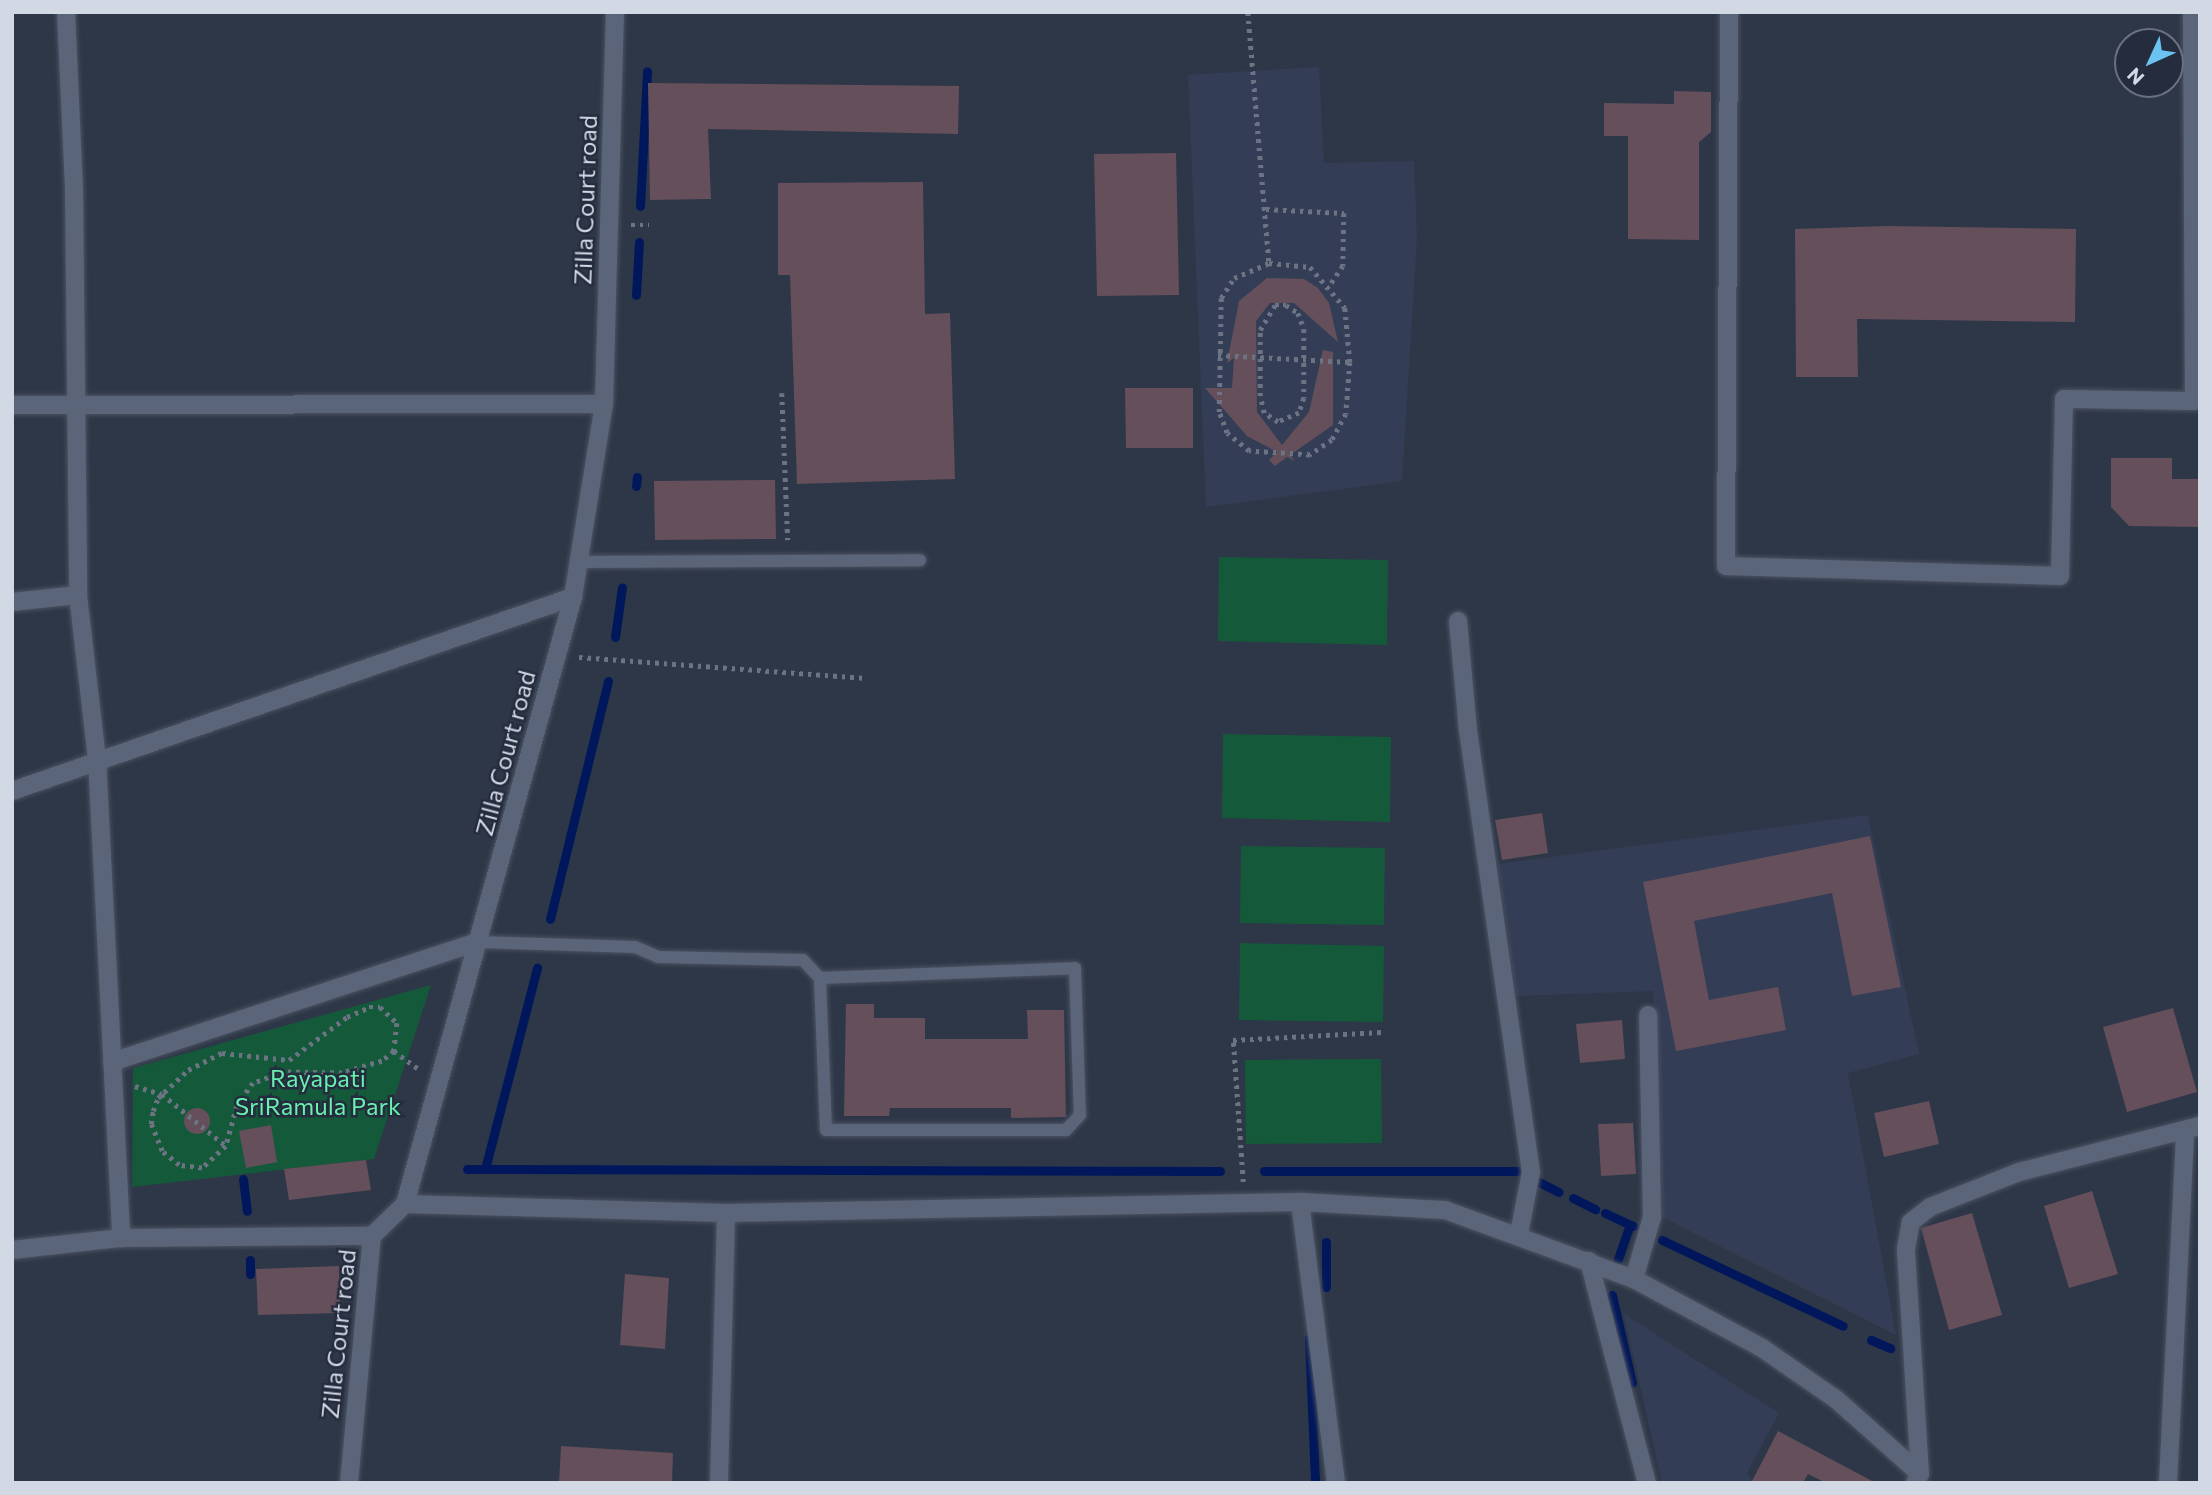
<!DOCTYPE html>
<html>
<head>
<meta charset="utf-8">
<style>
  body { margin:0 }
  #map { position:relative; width:2212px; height:1495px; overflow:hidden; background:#2e3748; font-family:Commissioner,sans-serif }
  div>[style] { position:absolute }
  .built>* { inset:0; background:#333e56 }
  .green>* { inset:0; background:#15593b }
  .stream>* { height:9px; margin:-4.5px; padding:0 4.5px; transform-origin:4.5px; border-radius:4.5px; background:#00185b }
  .building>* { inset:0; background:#644f5b }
  .round { border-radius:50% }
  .path>* { height:4.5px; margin-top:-2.25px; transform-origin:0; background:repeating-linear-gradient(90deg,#6c7483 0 3.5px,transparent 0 8.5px) }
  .roads { filter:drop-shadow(0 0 2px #4b5261) drop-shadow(0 0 2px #4b5261) }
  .lane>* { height:12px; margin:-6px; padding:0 6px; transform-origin:6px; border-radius:6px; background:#5b6579 }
  .street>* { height:18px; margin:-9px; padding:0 9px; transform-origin:9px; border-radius:9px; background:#5b6579 }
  span { translate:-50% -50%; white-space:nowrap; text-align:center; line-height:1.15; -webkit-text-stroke:5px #242c3e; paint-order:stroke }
  .street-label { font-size:24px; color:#d3d9e4 }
  .park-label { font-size:24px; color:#67f0ae }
  .frame { position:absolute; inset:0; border:14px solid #d3d9e4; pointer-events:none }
  .north { position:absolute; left:2114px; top:28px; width:70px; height:70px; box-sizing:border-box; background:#242c3e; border:2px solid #6a7180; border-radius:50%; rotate:225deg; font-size:19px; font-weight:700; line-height:28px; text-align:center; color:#d3d9e4 }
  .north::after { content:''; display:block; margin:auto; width:24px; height:32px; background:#6bc3f2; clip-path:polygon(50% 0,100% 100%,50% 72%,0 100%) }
</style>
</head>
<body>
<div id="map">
  <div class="built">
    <div style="clip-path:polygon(1319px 67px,1324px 163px,1414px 161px,1417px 237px,1402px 481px,1206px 507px,1188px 75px)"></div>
    <div style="clip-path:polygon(1868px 815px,1919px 1054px,1848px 1073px,1896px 1335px,1662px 1217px,1653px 991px,1516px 996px,1498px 864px)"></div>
    <div style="clip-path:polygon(1624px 1314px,1779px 1413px,1747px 1473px,1754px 1483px,1662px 1483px)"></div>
  </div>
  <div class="green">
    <div style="clip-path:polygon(1219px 557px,1388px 560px,1387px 645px,1218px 641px)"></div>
    <div style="clip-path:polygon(1223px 734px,1391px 737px,1390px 822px,1222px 818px)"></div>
    <div style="clip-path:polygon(1241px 846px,1385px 848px,1384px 925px,1240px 923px)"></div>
    <div style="clip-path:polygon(1240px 943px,1384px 946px,1383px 1022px,1239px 1020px)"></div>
    <div style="clip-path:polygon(431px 985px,374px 1159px,132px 1187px,133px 1068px)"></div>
    <div style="clip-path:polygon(1381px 1059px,1382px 1143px,1246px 1144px,1245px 1060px)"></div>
  </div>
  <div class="stream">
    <div style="left:640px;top:206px;width:135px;rotate:-87deg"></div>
    <div style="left:636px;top:295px;width:53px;rotate:-86.8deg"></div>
    <div style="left:636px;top:486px;width:9px;rotate:-84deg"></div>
    <div style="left:615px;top:637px;width:50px;rotate:-82deg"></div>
    <div style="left:550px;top:919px;width:245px;rotate:-76.3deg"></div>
    <div style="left:467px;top:1169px;width:753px;rotate:0.15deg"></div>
    <div style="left:485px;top:1169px;width:208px;rotate:-75.5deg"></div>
    <div style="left:1264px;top:1171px;width:253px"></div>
    <div style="left:243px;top:1179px;width:32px;rotate:83deg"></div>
    <div style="left:1539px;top:1182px;width:22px;rotate:27deg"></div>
    <div style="left:1573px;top:1198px;width:25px;rotate:27deg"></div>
    <div style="left:1605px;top:1213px;width:31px;rotate:25deg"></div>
    <div style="left:1662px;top:1240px;width:200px;rotate:25.4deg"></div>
    <div style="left:1326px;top:1242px;width:45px;rotate:90deg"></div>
    <div style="left:1618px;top:1259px;width:36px;rotate:-71deg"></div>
    <div style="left:250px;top:1260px;width:14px;rotate:90deg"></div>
    <div style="left:1612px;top:1295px;width:90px;rotate:77.2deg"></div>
    <div style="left:1309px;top:1338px;width:145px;rotate:87.6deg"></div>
    <div style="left:1871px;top:1340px;width:21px;rotate:23deg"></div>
  </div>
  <div class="building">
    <div style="clip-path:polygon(648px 83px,959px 86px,958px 134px,708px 129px,711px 199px,650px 200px)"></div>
    <div style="clip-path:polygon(1674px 91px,1711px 92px,1711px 132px,1699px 142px,1699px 240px,1628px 239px,1628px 136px,1604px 136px,1604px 103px,1674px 104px)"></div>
    <div style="clip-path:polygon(1176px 153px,1179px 295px,1097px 296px,1094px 154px)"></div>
    <div style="clip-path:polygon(923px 182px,925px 314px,950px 313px,955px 479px,797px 484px,790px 275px,778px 275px,778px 183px)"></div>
    <div style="clip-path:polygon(1887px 226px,2076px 229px,2075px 322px,1857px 319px,1858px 377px,1796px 377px,1795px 229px)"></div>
    <div style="clip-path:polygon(1267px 278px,1304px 279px,1318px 288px,1329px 303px,1338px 342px,1294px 303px,1270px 303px,1256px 321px,1257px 412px,1282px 445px,1309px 412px,1323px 350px,1333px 352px,1333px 425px,1290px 455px,1295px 461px,1287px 457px,1275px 466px,1269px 460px,1277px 452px,1247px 436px,1205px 388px,1232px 388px,1234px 358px,1227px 363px,1239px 301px)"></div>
    <div style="clip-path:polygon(1125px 388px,1193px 388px,1193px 448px,1126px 448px)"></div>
    <div style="clip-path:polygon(2111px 458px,2172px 458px,2172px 479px,2200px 479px,2200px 527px,2129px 526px,2111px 507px)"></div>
    <div style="clip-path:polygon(775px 480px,776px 539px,655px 540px,654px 481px)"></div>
    <div style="clip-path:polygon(1542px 813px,1548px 853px,1502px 860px,1495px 820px)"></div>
    <div style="clip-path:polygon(1870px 836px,1901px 987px,1852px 996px,1832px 893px,1694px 921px,1709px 1000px,1778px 987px,1786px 1030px,1676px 1051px,1643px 882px)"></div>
    <div style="clip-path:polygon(846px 1004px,874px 1004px,874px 1018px,925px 1018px,925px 1039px,1028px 1039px,1027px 1010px,1064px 1010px,1066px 1117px,1011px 1118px,1011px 1108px,890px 1108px,889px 1116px,844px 1116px)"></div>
    <div style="clip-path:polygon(2173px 1008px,2197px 1092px,2127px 1112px,2103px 1027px)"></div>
    <div style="clip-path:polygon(1622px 1020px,1625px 1059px,1580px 1063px,1576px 1024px)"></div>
    <div style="clip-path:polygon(1929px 1101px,1939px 1144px,1884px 1157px,1874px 1113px)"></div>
    <div class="round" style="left:184px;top:1108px;width:26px;height:26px"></div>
    <div style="clip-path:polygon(1633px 1123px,1636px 1174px,1601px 1176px,1598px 1124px)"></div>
    <div style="clip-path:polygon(271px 1125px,277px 1162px,246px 1168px,239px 1131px)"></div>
    <div style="clip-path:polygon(366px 1160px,371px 1190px,289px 1200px,284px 1169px)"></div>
    <div style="clip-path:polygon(2092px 1191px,2118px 1274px,2069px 1288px,2044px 1206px)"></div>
    <div style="clip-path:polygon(1972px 1213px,2002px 1315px,1949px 1330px,1921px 1228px)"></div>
    <div style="clip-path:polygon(339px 1266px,340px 1313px,258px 1315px,256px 1269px)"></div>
    <div style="clip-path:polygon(625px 1274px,669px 1278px,665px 1349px,620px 1345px)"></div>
    <div style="clip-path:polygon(1778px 1431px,1876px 1483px,1826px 1483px,1808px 1474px,1803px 1483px,1751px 1483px)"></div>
    <div style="clip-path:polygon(561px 1446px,673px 1453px,672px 1483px,559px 1483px)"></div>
  </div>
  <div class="path">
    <div style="left:1248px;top:12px;width:252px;rotate:85.2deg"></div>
    <div style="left:1269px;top:263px;width:41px;rotate:5.6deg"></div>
    <div style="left:1310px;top:267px;width:54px;rotate:49.5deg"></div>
    <div style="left:1345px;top:308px;width:54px;rotate:84.7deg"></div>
    <div style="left:1350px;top:362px;width:52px;rotate:94.4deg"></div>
    <div style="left:1346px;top:414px;width:30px;rotate:118deg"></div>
    <div style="left:1332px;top:440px;width:27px;rotate:146deg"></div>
    <div style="left:1310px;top:455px;width:61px;rotate:-176.2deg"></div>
    <div style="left:1249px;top:451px;width:28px;rotate:-141deg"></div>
    <div style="left:1227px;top:433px;width:22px;rotate:-111deg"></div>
    <div style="left:1219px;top:412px;width:114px;rotate:-89deg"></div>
    <div style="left:1221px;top:298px;width:24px;rotate:-57deg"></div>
    <div style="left:1234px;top:278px;width:38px;rotate:-23deg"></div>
    <div style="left:1266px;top:209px;width:78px;rotate:2.9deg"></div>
    <div style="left:1344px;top:213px;width:53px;rotate:91.1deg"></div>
    <div style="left:1343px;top:266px;width:22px;rotate:124deg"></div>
    <div style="left:631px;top:225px;width:18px"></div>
    <div style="left:1275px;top:305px;width:11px"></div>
    <div style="left:1286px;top:305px;width:14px;rotate:34deg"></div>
    <div style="left:1298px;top:313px;width:17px;rotate:69deg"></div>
    <div style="left:1304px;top:329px;width:69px;rotate:90deg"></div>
    <div style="left:1304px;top:398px;width:16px;rotate:108deg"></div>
    <div style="left:1299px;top:413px;width:23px;rotate:157deg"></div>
    <div style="left:1278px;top:422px;width:17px;rotate:-147deg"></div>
    <div style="left:1264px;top:413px;width:17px;rotate:-103deg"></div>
    <div style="left:1260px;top:396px;width:66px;rotate:-90deg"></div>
    <div style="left:1260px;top:330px;width:29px;rotate:-59deg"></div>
    <div style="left:1218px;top:355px;width:132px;rotate:3deg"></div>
    <div style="left:782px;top:393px;width:147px;rotate:87.7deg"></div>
    <div style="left:579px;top:657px;width:288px;rotate:4.2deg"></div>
    <div style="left:369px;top:1007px;width:11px"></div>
    <div style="left:380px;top:1007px;width:23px;rotate:43deg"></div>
    <div style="left:397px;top:1023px;width:28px;rotate:96deg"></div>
    <div style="left:394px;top:1051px;width:16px;rotate:140deg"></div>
    <div style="left:382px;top:1061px;width:42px;rotate:163.3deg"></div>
    <div style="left:342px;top:1073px;width:58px;rotate:-179deg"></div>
    <div style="left:284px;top:1072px;width:33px;rotate:160deg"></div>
    <div style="left:253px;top:1083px;width:28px;rotate:125deg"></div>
    <div style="left:237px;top:1106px;width:41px;rotate:105.4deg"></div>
    <div style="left:226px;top:1146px;width:33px;rotate:137deg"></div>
    <div style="left:202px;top:1168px;width:23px;rotate:-173deg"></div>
    <div style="left:179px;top:1165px;width:22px;rotate:-141deg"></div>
    <div style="left:162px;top:1151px;width:29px;rotate:-112deg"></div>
    <div style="left:151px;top:1124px;width:13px;rotate:-81deg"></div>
    <div style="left:153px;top:1111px;width:14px;rotate:-69deg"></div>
    <div style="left:158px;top:1098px;width:41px;rotate:-43deg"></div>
    <div style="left:188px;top:1070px;width:38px;rotate:-27deg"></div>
    <div style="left:222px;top:1053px;width:67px;rotate:6deg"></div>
    <div style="left:289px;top:1060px;width:72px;rotate:-36.6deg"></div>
    <div style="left:347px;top:1017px;width:24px;rotate:-24deg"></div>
    <div style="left:394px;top:1051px;width:31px;rotate:36deg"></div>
    <div style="left:135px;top:1086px;width:28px;rotate:17deg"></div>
    <div style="left:162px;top:1094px;width:82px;rotate:39.1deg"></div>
    <div style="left:1243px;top:1182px;width:142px;rotate:-94deg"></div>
    <div style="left:1233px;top:1040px;width:149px;rotate:-3.1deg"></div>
  </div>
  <div class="roads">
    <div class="lane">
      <div style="left:578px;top:562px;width:342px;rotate:-0.3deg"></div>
      <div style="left:478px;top:942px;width:157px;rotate:1.8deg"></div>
      <div style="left:635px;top:947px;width:25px;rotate:23deg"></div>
      <div style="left:658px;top:957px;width:145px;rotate:1.2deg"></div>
      <div style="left:803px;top:960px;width:25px;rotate:47deg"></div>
      <div style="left:820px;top:978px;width:255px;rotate:-2.2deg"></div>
      <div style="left:1075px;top:968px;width:147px;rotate:88.1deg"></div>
      <div style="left:1080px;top:1115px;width:21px;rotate:133deg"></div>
      <div style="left:1066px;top:1130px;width:240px;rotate:180deg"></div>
      <div style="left:826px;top:1130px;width:152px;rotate:-92.3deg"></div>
    </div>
    <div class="street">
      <div style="left:66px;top:12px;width:176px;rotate:87.4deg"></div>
      <div style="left:74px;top:188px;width:407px;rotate:89.4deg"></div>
      <div style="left:78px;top:595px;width:164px;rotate:83.4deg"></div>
      <div style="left:97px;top:758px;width:481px;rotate:87.1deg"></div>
      <div style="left:1729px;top:12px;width:554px;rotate:90.31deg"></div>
      <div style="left:1726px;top:566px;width:334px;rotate:1.7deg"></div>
      <div style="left:2060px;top:576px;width:177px;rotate:-88.7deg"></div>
      <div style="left:2064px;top:399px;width:130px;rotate:0.9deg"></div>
      <div style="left:2194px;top:401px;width:389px;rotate:-90.3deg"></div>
      <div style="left:12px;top:405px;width:592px;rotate:-0.1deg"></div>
      <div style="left:12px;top:602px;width:66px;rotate:-6.1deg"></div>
      <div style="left:1458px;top:621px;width:109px;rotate:84.8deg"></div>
      <div style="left:1468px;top:730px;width:446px;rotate:81.9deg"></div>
      <div style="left:1531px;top:1172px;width:63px;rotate:101deg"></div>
      <div style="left:12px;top:791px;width:594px;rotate:-19.08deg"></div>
      <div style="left:112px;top:1062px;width:385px;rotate:-18.2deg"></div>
      <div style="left:1300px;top:1202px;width:283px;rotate:82.7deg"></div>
      <div style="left:405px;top:1204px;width:321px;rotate:1.6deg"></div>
      <div style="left:726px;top:1213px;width:574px;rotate:-1.1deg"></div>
      <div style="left:1300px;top:1202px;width:145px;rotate:3.2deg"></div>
      <div style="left:1445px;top:1210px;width:201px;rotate:20.1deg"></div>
      <div style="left:1634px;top:1279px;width:145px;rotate:28.3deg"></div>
      <div style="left:1762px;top:1348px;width:91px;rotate:34.7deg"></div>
      <div style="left:1837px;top:1400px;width:111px;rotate:41.7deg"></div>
      <div style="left:1920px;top:1474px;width:10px;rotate:119deg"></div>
      <div style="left:12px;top:1250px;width:110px;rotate:-6.3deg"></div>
      <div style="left:121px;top:1238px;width:251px;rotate:-0.5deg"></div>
      <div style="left:1589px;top:1261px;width:229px;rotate:75.4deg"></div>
      <div style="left:1634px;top:1279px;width:65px;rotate:-73.8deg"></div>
      <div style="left:1652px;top:1217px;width:202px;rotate:-91.1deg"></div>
      <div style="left:1920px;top:1474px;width:225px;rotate:-93.6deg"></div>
      <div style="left:1906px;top:1249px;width:27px;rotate:-80deg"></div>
      <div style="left:1911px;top:1222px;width:24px;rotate:-38deg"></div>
      <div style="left:1930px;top:1207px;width:96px;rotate:-21.5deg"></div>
      <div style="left:2019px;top:1172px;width:187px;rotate:-14.3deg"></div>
      <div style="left:349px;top:1483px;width:248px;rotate:-84.7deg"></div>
      <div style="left:372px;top:1236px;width:46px;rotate:-44.1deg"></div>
      <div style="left:405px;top:1204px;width:630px;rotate:-74.53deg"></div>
      <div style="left:573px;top:597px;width:195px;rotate:-80.9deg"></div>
      <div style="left:604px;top:404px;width:392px;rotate:-88.4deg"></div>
      <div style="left:719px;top:1483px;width:270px;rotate:-88.5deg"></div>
      <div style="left:2168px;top:1483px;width:353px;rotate:-87.2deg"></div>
    </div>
  </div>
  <div class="street-label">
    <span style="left:585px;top:200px;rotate:-88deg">Zilla Court road</span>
    <span style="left:505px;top:753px;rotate:-75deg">Zilla Court road</span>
    <span style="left:338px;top:1334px;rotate:-84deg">Zilla Court road</span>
  </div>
  <div class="park-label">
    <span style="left:318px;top:1092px">Rayapati<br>SriRamula Park</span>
  </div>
  <div class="frame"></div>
  <div class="north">N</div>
</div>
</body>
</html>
